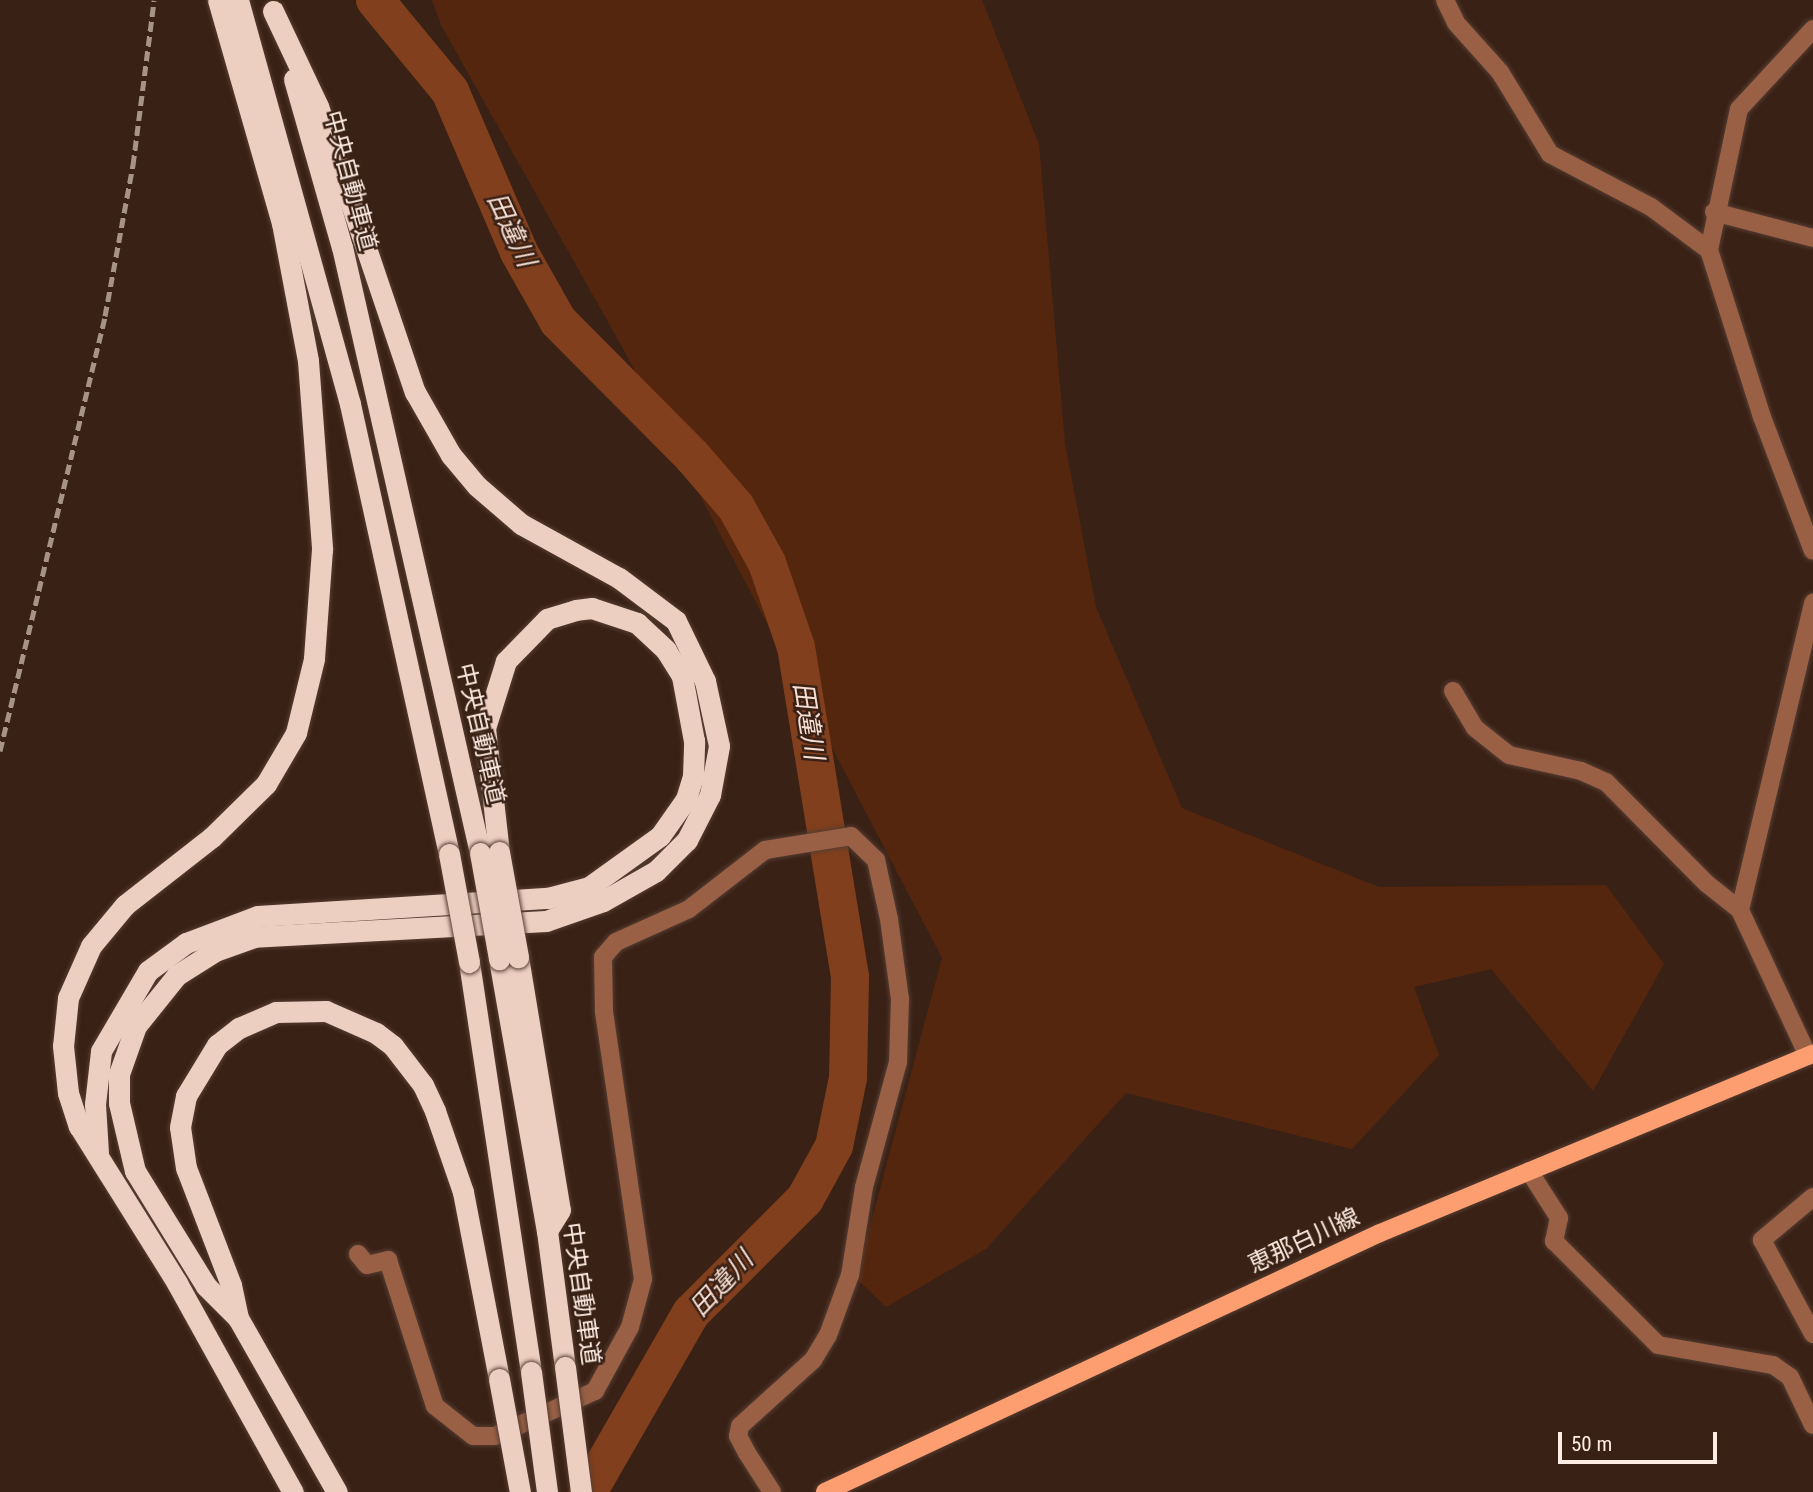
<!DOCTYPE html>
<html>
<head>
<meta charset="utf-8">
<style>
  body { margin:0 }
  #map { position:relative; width:1813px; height:1492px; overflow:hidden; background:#3a2115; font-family:"Roboto Condensed","Noto Sans JP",sans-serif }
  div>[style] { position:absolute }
  .green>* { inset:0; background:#54260e }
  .river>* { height:38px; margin:-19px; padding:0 19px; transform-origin:19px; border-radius:19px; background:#813f1d }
  .roads { filter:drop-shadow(0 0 2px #553d32) drop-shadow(0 0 2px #553d32) }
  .minor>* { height:18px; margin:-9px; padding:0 9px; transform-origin:9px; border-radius:9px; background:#996045 }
  .primary>* { height:18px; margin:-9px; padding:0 9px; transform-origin:9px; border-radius:9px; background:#fd9e71 }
  .motorway>* { height:21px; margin:-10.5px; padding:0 10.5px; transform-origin:10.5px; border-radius:10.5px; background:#edcfc2 }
  .rail>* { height:5px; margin-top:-2.5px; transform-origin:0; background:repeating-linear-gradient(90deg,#a89389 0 10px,transparent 0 15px) }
  .bridges { filter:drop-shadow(0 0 2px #553d32) drop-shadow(0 0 2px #553d32) }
  .motorway-bridge>* { height:21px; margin:-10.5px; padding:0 10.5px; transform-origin:10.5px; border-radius:10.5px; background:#edcfc2 }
  span { translate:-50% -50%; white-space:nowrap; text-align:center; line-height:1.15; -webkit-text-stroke:5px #3a2115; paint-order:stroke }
  .street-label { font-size:24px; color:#feece4 }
  .water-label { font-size:26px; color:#f7ded2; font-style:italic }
  .scale { position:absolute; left:1558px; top:1432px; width:159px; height:32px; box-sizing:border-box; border:4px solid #feece4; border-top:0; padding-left:9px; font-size:21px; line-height:24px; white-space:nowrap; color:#feece4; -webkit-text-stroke:5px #3a2115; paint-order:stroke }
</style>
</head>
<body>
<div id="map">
  <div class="green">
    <div style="clip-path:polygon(432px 0,982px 0,1039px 144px,1065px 443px,1096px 607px,1182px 808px,1379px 887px,1606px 885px,1664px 964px,1593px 1091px,1491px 969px,1414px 987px,1439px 1055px,1352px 1149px,1126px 1093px,986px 1249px,886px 1307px,856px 1278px,942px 958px,626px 354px,441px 25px)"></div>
  </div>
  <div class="river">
    <div style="left:375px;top:0;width:118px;rotate:50.5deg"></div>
    <div style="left:450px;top:91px;width:175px;rotate:66.8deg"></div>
    <div style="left:519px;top:252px;width:79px;rotate:60.5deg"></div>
    <div style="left:558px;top:321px;width:190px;rotate:45.2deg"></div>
    <div style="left:692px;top:456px;width:67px;rotate:49.2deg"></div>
    <div style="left:736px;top:507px;width:64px;rotate:61deg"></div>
    <div style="left:767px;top:563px;width:89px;rotate:71deg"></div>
    <div style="left:796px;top:647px;width:334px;rotate:80.7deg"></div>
    <div style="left:850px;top:977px;width:101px;rotate:91.1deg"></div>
    <div style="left:848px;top:1078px;width:69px;rotate:101.6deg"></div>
    <div style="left:834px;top:1146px;width:60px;rotate:118.7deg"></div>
    <div style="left:805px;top:1199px;width:161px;rotate:135deg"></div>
    <div style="left:691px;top:1313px;width:207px;rotate:119.9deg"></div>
  </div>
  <div class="roads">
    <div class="minor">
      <div style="left:1445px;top:0;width:25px;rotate:64deg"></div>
      <div style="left:1456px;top:23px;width:66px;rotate:48.1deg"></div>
      <div style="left:1500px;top:72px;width:96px;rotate:58.6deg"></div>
      <div style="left:1550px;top:154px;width:114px;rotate:27.7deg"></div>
      <div style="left:1651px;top:207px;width:72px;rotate:36.6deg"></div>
      <div style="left:1709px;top:250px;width:175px;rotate:72.4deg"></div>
      <div style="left:1762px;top:417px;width:143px;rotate:69.2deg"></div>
      <div style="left:1714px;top:212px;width:102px;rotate:14.7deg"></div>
      <div style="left:1709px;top:250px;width:144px;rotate:-78deg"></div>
      <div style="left:1739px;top:109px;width:109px;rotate:-47.2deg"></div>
      <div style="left:1453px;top:691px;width:43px;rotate:59.3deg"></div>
      <div style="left:1475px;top:728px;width:43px;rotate:38.5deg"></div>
      <div style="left:1509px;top:755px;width:74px;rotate:12.5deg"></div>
      <div style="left:1581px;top:771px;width:27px;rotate:24deg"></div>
      <div style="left:1606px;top:782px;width:142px;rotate:45.3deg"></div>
      <div style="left:1706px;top:883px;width:43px;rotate:38.5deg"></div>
      <div style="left:1808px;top:1056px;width:161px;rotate:-115deg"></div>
      <div style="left:1740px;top:910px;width:316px;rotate:-76.6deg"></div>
      <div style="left:1529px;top:1171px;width:56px;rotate:57.4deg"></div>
      <div style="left:1559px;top:1218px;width:24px;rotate:102deg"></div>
      <div style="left:1554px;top:1241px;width:147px;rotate:45deg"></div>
      <div style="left:1658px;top:1345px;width:117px;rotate:9.9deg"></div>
      <div style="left:1773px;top:1365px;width:21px;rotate:35deg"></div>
      <div style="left:1790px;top:1377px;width:53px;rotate:64.4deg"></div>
      <div style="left:1813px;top:1197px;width:67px;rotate:139.9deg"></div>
      <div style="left:1762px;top:1240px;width:107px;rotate:61.5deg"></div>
      <div style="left:358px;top:1254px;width:14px;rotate:51deg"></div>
      <div style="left:367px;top:1265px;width:22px;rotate:-13deg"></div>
      <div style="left:388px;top:1260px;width:153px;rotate:72.2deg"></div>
      <div style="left:435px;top:1406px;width:48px;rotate:38.3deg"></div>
      <div style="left:473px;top:1436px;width:22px"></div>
      <div style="left:495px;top:1436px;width:110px;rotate:-24.2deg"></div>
      <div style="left:595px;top:1391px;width:73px;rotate:-61.3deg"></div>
      <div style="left:630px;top:1327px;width:50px;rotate:-74.8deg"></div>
      <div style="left:643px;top:1279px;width:271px;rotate:-98.3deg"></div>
      <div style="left:604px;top:1011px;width:54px;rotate:-91.1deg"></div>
      <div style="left:603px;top:957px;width:20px;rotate:-49deg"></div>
      <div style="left:616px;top:942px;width:80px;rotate:-24.3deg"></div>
      <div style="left:689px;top:909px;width:96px;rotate:-37.8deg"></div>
      <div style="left:765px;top:850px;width:87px;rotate:-9.2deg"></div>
      <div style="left:851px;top:836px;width:35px;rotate:44deg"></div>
      <div style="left:876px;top:860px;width:60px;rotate:77.6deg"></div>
      <div style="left:889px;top:919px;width:81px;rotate:82.2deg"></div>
      <div style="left:900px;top:999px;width:63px;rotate:91.8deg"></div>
      <div style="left:898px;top:1062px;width:130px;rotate:105.2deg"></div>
      <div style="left:864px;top:1187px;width:89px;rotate:99deg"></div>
      <div style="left:850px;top:1275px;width:64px;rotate:110.1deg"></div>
      <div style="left:828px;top:1335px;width:29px;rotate:121deg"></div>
      <div style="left:813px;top:1360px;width:98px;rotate:137.9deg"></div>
      <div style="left:740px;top:1426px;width:10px;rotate:101deg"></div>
      <div style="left:738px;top:1436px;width:19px;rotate:62deg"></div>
      <div style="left:747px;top:1453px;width:46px;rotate:57.3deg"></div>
    </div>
    <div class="primary">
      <div style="left:825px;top:1492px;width:612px;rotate:-25.02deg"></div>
      <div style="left:1380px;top:1233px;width:469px;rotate:-22.5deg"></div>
    </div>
    <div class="motorway">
      <div style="left:218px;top:0;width:232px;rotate:74deg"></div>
      <div style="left:282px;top:223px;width:140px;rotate:79.3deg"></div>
      <div style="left:308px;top:361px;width:189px;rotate:85.7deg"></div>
      <div style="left:322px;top:549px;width:110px;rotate:94.2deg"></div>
      <div style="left:314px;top:659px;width:76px;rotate:103.7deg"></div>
      <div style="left:296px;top:733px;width:59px;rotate:120.5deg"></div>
      <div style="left:266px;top:784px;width:76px;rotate:135.5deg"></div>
      <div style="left:212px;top:837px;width:110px;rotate:142deg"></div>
      <div style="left:125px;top:905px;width:53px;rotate:129.7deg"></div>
      <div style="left:91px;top:946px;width:57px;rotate:113.9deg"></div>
      <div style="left:68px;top:998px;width:48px;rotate:95.9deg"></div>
      <div style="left:63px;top:1046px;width:47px;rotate:83.9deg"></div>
      <div style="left:68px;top:1093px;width:35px;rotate:72deg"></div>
      <div style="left:79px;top:1126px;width:185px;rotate:58deg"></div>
      <div style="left:177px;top:1283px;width:239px;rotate:61deg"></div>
      <div style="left:238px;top:0;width:419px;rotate:74.5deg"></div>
      <div style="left:350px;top:404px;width:461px;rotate:77.6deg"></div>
      <div style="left:273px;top:11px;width:105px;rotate:64.7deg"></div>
      <div style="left:318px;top:106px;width:302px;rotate:71.3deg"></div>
      <div style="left:415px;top:392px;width:73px;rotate:60.3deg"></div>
      <div style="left:451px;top:455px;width:40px;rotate:50deg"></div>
      <div style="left:477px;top:486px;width:58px;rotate:40.8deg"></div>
      <div style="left:521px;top:524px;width:112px;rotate:28.9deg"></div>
      <div style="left:619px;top:578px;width:71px;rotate:37deg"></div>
      <div style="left:676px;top:621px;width:67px;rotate:64.2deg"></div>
      <div style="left:705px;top:681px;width:66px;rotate:77.8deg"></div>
      <div style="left:719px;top:746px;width:50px;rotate:100.4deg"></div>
      <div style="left:710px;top:795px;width:51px;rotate:117.1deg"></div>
      <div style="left:687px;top:840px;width:44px;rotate:135deg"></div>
      <div style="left:656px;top:871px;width:61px;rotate:150.5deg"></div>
      <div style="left:603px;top:901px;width:60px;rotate:160.7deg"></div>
      <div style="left:546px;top:921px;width:292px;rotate:176.9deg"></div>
      <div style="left:254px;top:937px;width:41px;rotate:160.3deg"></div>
      <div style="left:215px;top:951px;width:45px;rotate:147.7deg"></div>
      <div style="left:177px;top:975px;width:65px;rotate:128.8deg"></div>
      <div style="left:136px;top:1026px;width:51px;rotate:109.5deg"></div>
      <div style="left:119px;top:1074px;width:29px;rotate:90deg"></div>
      <div style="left:119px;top:1103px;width:70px;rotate:76.8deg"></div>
      <div style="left:135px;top:1171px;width:135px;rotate:58.3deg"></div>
      <div style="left:206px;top:1286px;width:45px;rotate:45deg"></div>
      <div style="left:238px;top:1318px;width:200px;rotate:60.4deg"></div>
      <div style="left:294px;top:79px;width:175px;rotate:74.1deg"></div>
      <div style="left:342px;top:247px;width:622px;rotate:77.17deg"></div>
      <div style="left:518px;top:957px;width:256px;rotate:80.6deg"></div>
      <div style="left:560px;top:1210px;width:25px;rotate:122deg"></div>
      <div style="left:499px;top:959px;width:276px;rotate:80deg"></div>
      <div style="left:547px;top:1231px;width:137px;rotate:82.5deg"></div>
      <div style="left:469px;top:962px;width:415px;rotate:81.4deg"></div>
      <div style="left:98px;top:1153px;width:49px;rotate:-93.5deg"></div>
      <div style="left:95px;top:1104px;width:53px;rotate:-83.5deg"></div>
      <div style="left:101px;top:1051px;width:93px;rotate:-59.6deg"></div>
      <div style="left:148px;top:971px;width:47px;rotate:-36.4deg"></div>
      <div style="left:186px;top:943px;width:77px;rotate:-20.6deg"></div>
      <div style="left:258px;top:916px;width:291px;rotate:-3.6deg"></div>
      <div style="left:548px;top:898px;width:42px;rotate:-15deg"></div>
      <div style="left:589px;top:887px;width:87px;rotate:-35.7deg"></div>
      <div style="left:660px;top:836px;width:45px;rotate:-54.9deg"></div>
      <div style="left:686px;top:799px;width:24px;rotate:-73deg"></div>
      <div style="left:693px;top:776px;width:35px;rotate:-88deg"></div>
      <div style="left:694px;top:741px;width:66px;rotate:-100.5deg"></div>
      <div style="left:682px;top:676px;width:31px;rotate:-122deg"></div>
      <div style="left:666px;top:650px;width:40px;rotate:-137deg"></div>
      <div style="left:637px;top:623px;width:47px;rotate:-161.6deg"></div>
      <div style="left:592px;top:608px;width:16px;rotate:173deg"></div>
      <div style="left:576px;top:610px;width:30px;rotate:163deg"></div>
      <div style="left:547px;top:619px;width:59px;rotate:134.3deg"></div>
      <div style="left:506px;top:661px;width:70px;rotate:107.4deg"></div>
      <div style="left:485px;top:728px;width:125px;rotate:83.6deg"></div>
      <div style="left:238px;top:1318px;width:34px;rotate:-102deg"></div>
      <div style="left:231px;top:1285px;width:125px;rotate:-111deg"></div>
      <div style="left:186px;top:1168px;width:41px;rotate:-98.3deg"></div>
      <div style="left:180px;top:1127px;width:32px;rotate:-79deg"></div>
      <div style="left:186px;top:1096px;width:60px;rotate:-58.7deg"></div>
      <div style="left:217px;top:1045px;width:28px;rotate:-38deg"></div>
      <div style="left:239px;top:1028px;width:40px;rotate:-23.4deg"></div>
      <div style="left:276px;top:1012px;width:50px;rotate:-1.1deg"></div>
      <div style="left:326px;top:1011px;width:55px;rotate:23.7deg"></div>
      <div style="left:376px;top:1033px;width:21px;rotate:37deg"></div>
      <div style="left:393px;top:1046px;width:49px;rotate:52.4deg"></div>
      <div style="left:423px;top:1085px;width:29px;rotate:65deg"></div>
      <div style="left:435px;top:1111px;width:86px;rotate:70.9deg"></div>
      <div style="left:463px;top:1192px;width:190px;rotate:79.1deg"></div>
    </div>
  </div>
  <div class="rail">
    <div style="left:0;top:751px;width:447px;rotate:-76.4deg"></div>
    <div style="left:105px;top:316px;width:154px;rotate:-79.5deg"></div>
    <div style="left:133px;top:165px;width:166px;rotate:-82.7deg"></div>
  </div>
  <div class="bridges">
    <div class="motorway-bridge">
      <div style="left:499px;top:852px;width:107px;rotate:79.7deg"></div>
      <div style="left:480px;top:853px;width:108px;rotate:79.8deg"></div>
      <div style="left:449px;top:854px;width:110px;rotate:79.5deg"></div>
      <div style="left:565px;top:1367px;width:126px;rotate:82.7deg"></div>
      <div style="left:531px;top:1372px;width:121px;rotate:82.4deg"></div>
      <div style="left:499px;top:1379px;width:115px;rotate:79.5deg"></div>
    </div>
  </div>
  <div class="street-label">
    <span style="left:350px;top:181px;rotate:75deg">中央自動車道</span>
    <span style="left:480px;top:734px;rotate:77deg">中央自動車道</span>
    <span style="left:1304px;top:1241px;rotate:-25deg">恵那白川線</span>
    <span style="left:581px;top:1294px;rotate:82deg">中央自動車道</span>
  </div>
  <div class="water-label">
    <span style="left:511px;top:230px;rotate:65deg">田違川</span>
    <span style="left:808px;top:721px;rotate:81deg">田違川</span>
    <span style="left:722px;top:1284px;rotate:-47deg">田違川</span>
  </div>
  <div class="scale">50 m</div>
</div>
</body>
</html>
